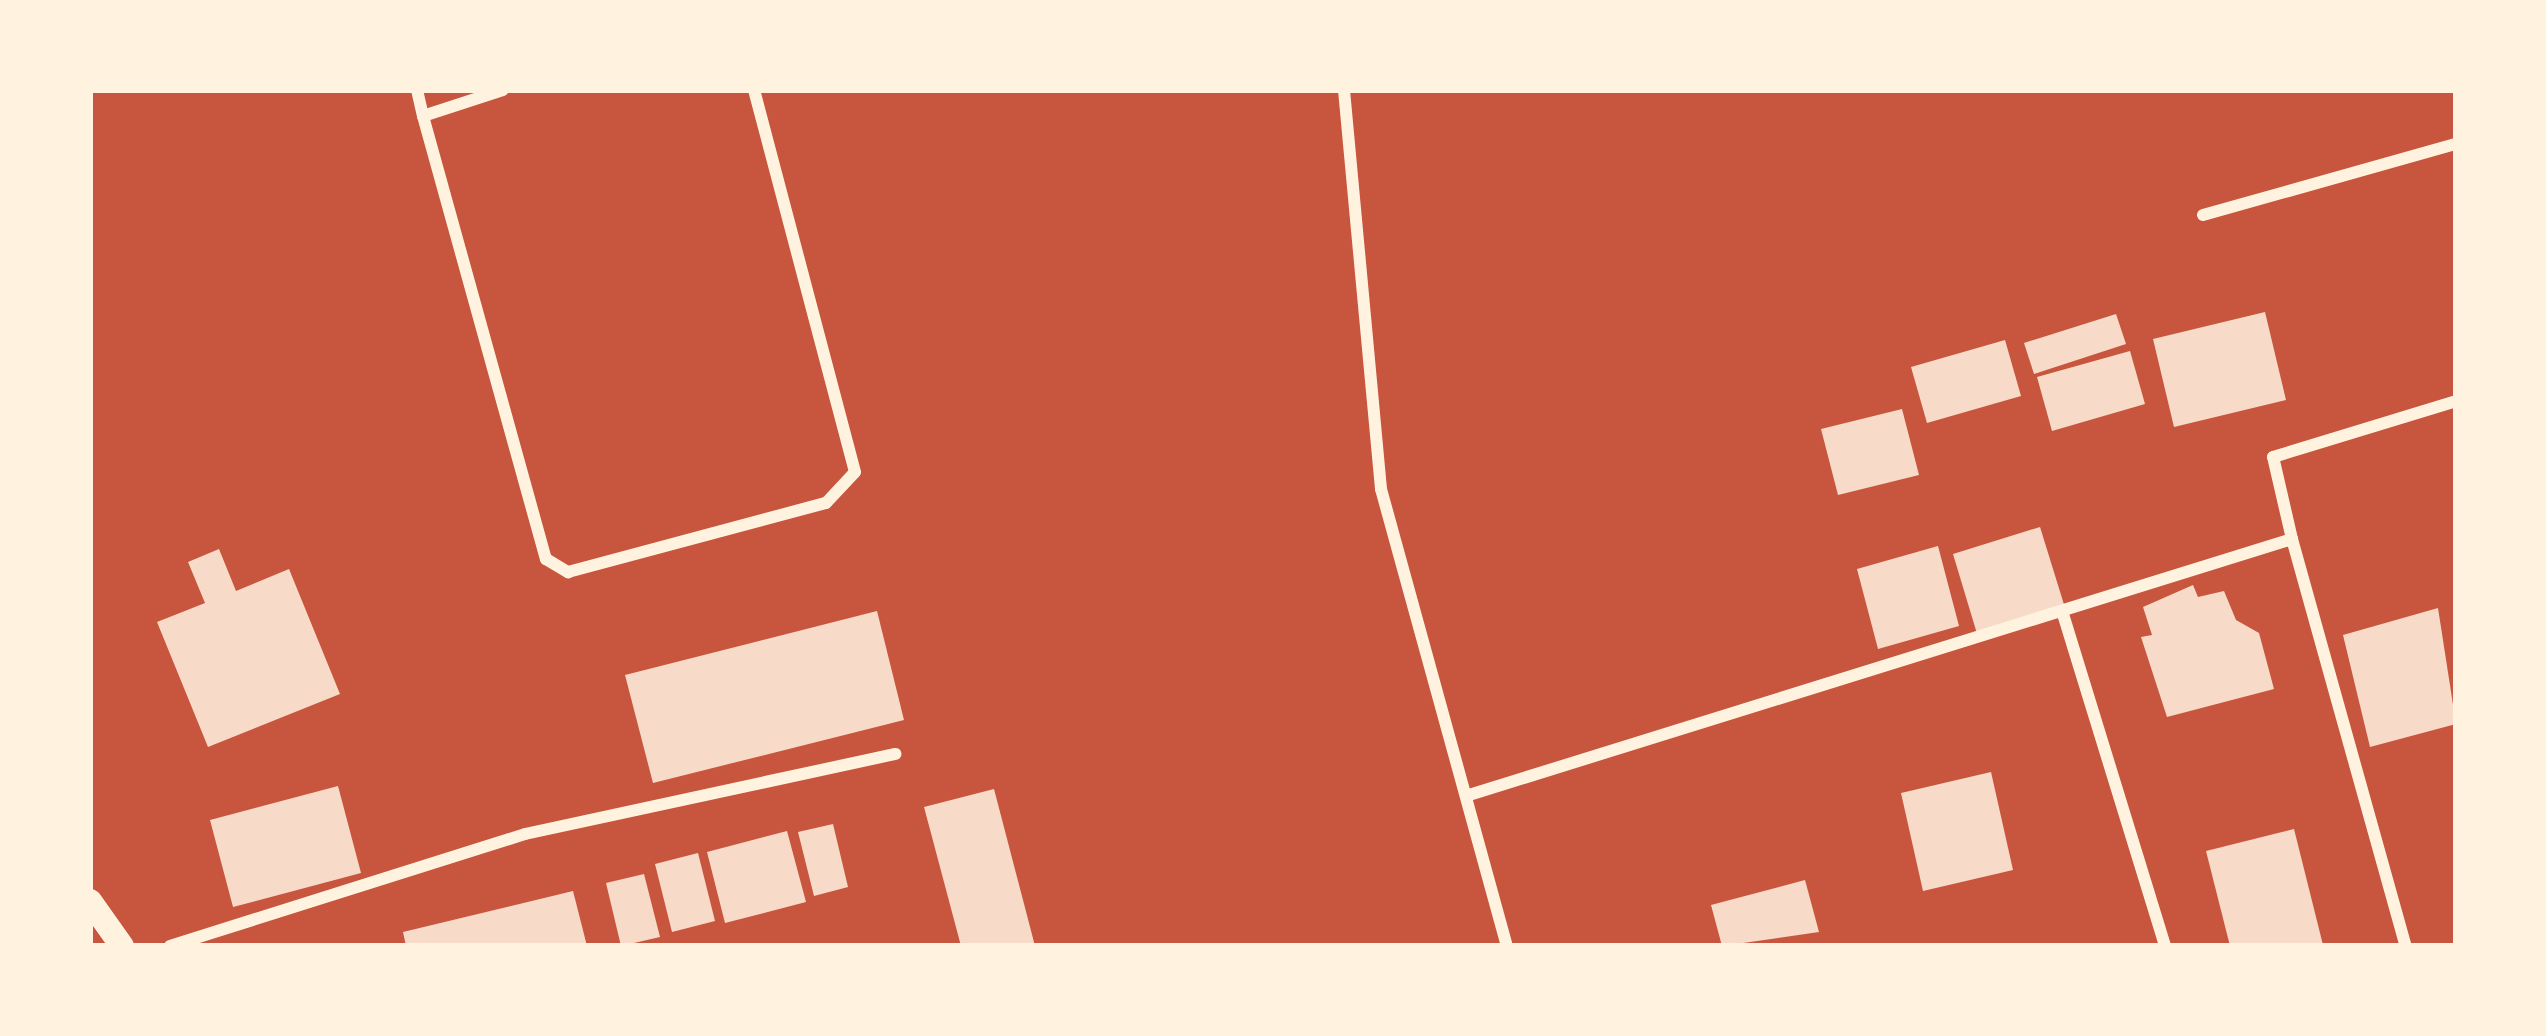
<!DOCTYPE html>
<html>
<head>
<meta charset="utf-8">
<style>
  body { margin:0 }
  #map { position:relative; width:2546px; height:1036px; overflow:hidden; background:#c8553d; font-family:"Work Sans",sans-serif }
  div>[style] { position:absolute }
  .building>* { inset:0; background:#f7dbc8 }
  .minor>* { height:12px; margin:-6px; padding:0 6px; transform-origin:6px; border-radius:6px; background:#fff3e0 }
  .secondary>* { height:24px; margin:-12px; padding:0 12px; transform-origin:12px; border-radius:12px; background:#fff3e0 }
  span { translate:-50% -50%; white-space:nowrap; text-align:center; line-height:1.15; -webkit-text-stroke:12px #fff3e0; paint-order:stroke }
  .frame { position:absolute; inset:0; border:93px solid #fff3e0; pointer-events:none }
</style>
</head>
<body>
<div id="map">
  <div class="building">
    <div style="clip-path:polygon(2265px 312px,2286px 400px,2174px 427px,2153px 339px)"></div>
    <div style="clip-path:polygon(2116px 314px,2126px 344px,2034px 374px,2024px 343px)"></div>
    <div style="clip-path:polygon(2005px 340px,2021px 396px,1927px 423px,1911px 367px)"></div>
    <div style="clip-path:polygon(2130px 351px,2145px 404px,2052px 431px,2037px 377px)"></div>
    <div style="clip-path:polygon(1902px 409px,1919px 475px,1838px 495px,1821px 429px)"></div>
    <div style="clip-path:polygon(2040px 527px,2066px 611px,1978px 637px,1953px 554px)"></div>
    <div style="clip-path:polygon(1938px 546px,1959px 626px,1878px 649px,1857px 569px)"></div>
    <div style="clip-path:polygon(219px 549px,236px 591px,289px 569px,340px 694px,208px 747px,157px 622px,205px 603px,188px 562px)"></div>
    <div style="clip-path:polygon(2193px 585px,2198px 597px,2224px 591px,2236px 620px,2259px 633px,2274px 689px,2167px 717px,2141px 637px,2152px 635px,2143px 607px)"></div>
    <div style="clip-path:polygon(2438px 608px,2456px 724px,2370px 747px,2343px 635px)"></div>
    <div style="clip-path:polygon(877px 611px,904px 720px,653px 783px,625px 675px)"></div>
    <div style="clip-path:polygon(1991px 772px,2013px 870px,1923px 891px,1901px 793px)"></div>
    <div style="clip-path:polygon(338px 786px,361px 873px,233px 907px,210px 820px)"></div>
    <div style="clip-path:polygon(994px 789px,1035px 946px,961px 946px,924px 807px)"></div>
    <div style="clip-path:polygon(833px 824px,848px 887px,814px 896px,798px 832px)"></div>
    <div style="clip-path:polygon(2294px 829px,2323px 945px,2230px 946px,2206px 851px)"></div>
    <div style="clip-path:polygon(787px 831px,806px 902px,725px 923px,707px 852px)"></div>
    <div style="clip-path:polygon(698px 853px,715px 921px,672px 932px,655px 864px)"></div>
    <div style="clip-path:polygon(644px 874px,660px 937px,621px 946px,606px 883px)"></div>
    <div style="clip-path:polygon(1805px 880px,1819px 932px,1722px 946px,1711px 905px)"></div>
    <div style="clip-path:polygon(573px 891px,587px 946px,406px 946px,403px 932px)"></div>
  </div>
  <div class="minor">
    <div style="left:417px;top:90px;width:27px;rotate:77deg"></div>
    <div style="left:423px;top:116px;width:84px;rotate:-18deg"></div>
    <div style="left:1344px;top:90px;width:401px;rotate:84.7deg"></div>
    <div style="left:1381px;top:489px;width:474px;rotate:74.6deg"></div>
    <div style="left:423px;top:116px;width:460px;rotate:74.5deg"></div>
    <div style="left:546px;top:559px;width:26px;rotate:31deg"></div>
    <div style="left:568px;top:572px;width:267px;rotate:-15deg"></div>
    <div style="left:826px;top:503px;width:42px;rotate:-46.9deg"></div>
    <div style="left:855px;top:472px;width:395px;rotate:-104.8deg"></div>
    <div style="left:2203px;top:215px;width:263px;rotate:-15.7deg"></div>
    <div style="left:2292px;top:539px;width:423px;rotate:74.4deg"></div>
    <div style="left:2063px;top:614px;width:347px;rotate:72.9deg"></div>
    <div style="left:1469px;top:795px;width:862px;rotate:-17.28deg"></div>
    <div style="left:2292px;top:539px;width:84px;rotate:-103deg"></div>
    <div style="left:2273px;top:457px;width:191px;rotate:-17deg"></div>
    <div style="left:170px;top:946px;width:372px;rotate:-17.5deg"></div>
    <div style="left:525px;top:834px;width:379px;rotate:-12.2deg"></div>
  </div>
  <div class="secondary">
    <div style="left:90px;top:901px;width:55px;rotate:54.6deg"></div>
  </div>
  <div class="frame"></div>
</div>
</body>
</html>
